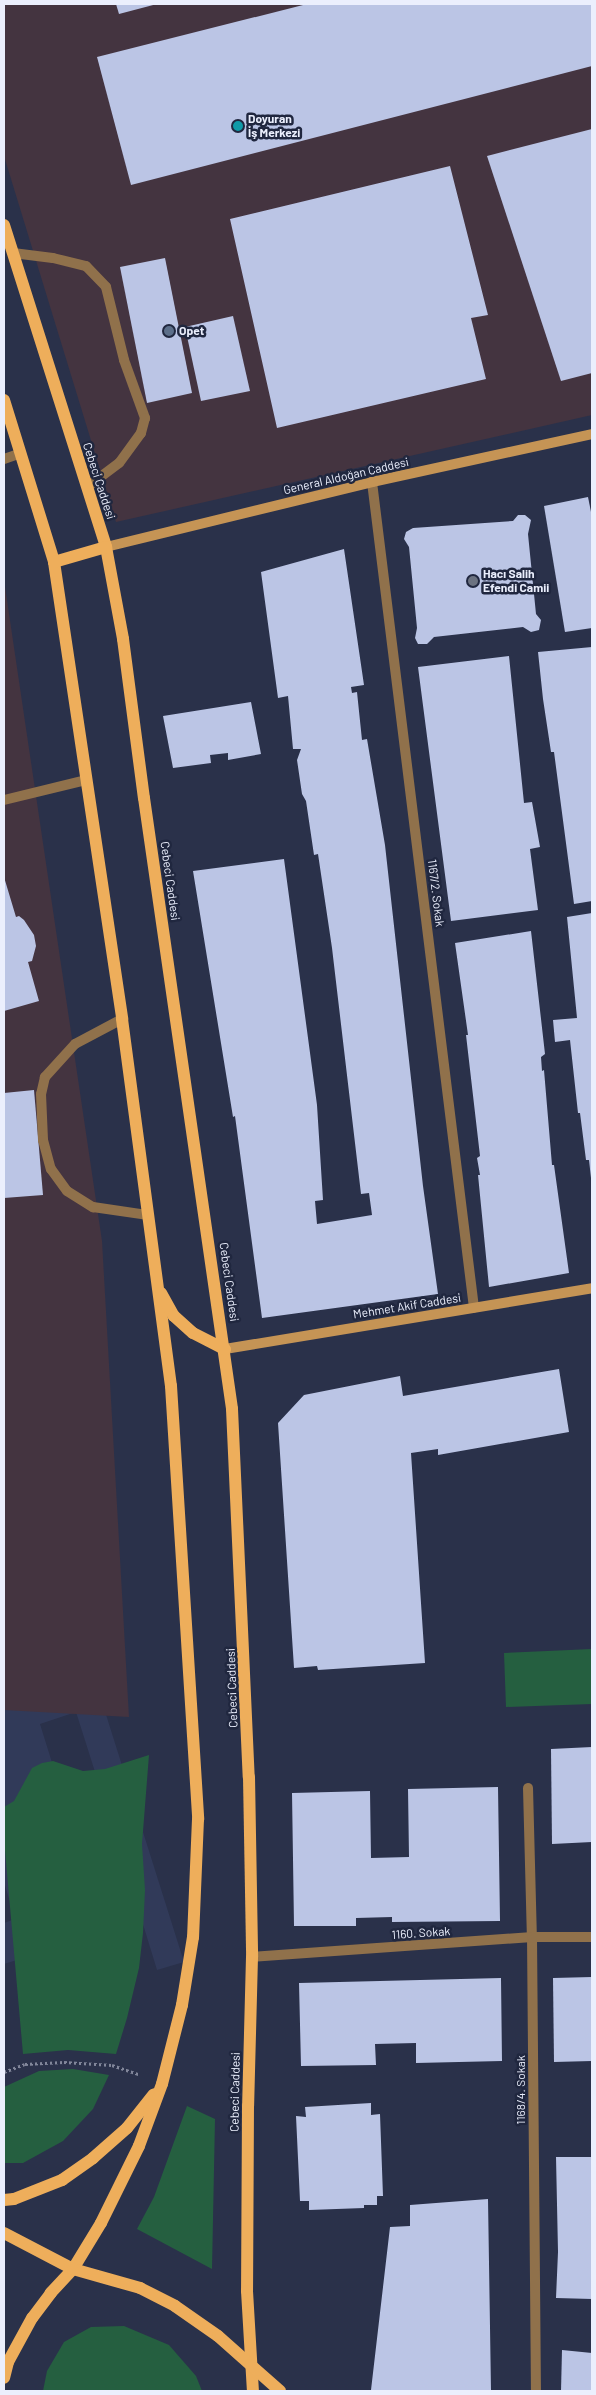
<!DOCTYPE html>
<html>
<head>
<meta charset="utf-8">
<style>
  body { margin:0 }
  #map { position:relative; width:596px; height:2395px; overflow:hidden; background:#2a314a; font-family:Barlow,sans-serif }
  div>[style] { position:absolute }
  .built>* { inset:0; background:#313a59 }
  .industrial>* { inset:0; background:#443440 }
  .green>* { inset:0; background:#255f40 }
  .building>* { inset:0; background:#bbc5e5 }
  .path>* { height:3px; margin-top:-1.5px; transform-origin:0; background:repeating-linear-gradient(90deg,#81869a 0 2.5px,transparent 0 5px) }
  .lane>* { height:10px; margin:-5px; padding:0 5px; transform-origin:5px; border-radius:5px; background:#90714b }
  .street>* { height:10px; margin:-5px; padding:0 5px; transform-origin:5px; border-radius:5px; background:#90714b }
  .secondary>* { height:10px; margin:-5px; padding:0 5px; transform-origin:5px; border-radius:5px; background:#c59455 }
  .primary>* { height:12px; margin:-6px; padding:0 6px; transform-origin:6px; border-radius:6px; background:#eeae5b }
  .dots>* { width:14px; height:14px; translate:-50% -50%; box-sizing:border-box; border:2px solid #20273f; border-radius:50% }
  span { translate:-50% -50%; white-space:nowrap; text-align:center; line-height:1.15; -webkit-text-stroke:5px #20273f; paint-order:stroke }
  .poi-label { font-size:12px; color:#ebeffd; font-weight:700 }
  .left { translate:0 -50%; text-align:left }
  .street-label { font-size:12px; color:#ebeffd }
  .frame { position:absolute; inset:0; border:5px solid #ebeffd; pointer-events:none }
</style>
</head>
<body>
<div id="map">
  <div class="built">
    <div style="clip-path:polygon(evenodd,4px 1391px,184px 1962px,157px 1970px,142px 1921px,4px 1964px,4px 1923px,15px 1919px,4px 1882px,4px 1391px,76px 1712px,130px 1882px,93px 1894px,40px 1724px,76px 1712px)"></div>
  </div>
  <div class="industrial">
    <div style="clip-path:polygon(4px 4px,592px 4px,592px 415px,116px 522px,4px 156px)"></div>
    <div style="clip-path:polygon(4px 580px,102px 1241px,129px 1717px,4px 1710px)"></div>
  </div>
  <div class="green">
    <div style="clip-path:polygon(592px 1649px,592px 1704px,506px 1707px,504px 1653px)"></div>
    <div style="clip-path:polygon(149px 1755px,142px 1844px,145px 1890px,143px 1933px,139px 1968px,127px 2018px,116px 2054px,68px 2050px,23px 2054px,4px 1839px,4px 1807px,14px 1801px,32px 1768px,42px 1763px,53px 1761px,83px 1771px,105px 1769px)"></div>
    <div style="clip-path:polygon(73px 2069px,109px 2075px,93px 2109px,63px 2141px,23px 2163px,4px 2163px,4px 2087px,39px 2071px)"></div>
    <div style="clip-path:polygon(187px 2106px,215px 2119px,212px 2269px,137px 2229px,154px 2197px)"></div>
    <div style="clip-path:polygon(124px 2326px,169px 2345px,196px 2376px,202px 2391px,43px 2391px,47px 2371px,64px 2342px,91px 2327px)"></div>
  </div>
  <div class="building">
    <div style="clip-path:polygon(116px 4px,157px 4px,119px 14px)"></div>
    <div style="clip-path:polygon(307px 4px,592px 4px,592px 66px,131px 185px,97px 57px)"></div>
    <div style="clip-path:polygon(592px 129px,592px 373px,561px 381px,487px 156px)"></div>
    <div style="clip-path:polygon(450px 166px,488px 315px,471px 318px,486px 379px,277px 428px,230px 219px)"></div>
    <div style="clip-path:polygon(165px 258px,192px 393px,147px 403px,120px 267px)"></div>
    <div style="clip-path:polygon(233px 316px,250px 391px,201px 401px,185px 327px)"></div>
    <div style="clip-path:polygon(588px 497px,592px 517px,592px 628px,565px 632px,544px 506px)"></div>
    <div style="clip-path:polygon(518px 515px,525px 515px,531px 520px,528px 534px,536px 614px,541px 620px,539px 630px,531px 632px,523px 627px,434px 637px,427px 644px,418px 644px,415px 638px,417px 628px,409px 547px,404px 539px,406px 532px,413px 528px,513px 521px)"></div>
    <div style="clip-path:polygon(344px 549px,364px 685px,351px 687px,352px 693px,357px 692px,362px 740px,367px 739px,385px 845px,423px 1186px,438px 1294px,262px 1318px,235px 1116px,233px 1117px,193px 871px,284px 859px,317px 1105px,323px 1200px,315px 1201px,317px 1224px,372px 1215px,369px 1193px,361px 1194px,332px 948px,318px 854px,314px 855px,306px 801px,302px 794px,297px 760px,301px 749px,293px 749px,288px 696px,278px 698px,261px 572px)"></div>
    <div style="clip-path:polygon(592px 647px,592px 901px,574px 904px,554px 752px,551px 752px,543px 699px,538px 652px)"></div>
    <div style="clip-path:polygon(509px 656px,524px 803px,532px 802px,540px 847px,530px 849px,538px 910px,451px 921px,418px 667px)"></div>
    <div style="clip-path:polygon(251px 702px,261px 754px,228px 760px,228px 753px,210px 755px,211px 763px,173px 768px,163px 716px)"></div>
    <div style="clip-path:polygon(4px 877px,16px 917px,19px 916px,24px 920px,34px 935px,36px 946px,32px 961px,28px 962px,39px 1001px,4px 1011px)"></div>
    <div style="clip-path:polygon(592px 913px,592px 1178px,591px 1178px,589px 1160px,586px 1160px,580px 1113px,578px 1113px,570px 1040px,555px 1042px,553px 1020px,577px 1018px,567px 917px)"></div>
    <div style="clip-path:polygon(531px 931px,545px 1054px,541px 1057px,542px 1071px,544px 1070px,552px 1165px,554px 1165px,569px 1273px,489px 1287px,478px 1175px,480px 1175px,477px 1158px,480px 1156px,466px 1035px,468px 1035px,455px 943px)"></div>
    <div style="clip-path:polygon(34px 1090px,43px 1195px,4px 1198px,4px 1093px)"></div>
    <div style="clip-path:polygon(559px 1369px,569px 1432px,438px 1455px,438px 1449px,411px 1453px,425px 1663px,318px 1670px,317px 1666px,294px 1668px,278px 1423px,304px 1395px,400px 1376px,403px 1396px)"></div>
    <div style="clip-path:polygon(592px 1747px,592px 1842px,552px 1844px,551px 1749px)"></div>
    <div style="clip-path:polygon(498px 1787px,500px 1921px,392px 1922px,392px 1917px,356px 1918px,356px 1926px,294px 1926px,292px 1793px,370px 1791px,371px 1858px,409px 1857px,408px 1789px)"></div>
    <div style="clip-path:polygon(592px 1977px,592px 2061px,554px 2062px,553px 1978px)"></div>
    <div style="clip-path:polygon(501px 1978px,502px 2061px,416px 2063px,416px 2043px,375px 2044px,376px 2065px,301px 2066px,299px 1983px)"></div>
    <div style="clip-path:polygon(371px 2103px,371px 2115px,380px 2114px,383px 2196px,377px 2196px,377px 2205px,364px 2205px,364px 2208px,309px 2210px,309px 2201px,300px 2201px,296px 2116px,306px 2117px,305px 2107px)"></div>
    <div style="clip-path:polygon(556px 2157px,592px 2157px,592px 2299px,556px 2298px,558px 2252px)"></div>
    <div style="clip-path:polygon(488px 2199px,491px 2391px,371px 2390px,390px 2227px,410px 2226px,410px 2205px)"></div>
    <div style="clip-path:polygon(562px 2350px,592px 2353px,592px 2391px,561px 2391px)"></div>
  </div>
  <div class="path">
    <div style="left:4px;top:2072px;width:22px;rotate:-21deg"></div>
    <div style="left:25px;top:2064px;width:39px;rotate:-3deg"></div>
    <div style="left:64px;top:2062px;width:48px;rotate:3.6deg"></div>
    <div style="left:112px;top:2065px;width:28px;rotate:19deg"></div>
  </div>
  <div class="lane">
    <div style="left:13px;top:253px;width:40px;rotate:7.1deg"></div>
    <div style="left:53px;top:258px;width:34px;rotate:14deg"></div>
    <div style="left:86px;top:266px;width:29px;rotate:46deg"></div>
    <div style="left:106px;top:287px;width:75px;rotate:76.1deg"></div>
    <div style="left:124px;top:360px;width:62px;rotate:70.1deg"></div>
    <div style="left:145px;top:418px;width:16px;rotate:105deg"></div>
    <div style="left:141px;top:433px;width:37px;rotate:126deg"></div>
    <div style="left:119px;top:463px;width:40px;rotate:143deg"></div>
    <div style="left:4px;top:459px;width:18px;rotate:-19deg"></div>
    <div style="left:4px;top:800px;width:84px;rotate:-13.7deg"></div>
    <div style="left:122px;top:1019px;width:53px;rotate:152deg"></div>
    <div style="left:75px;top:1044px;width:45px;rotate:132.3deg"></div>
    <div style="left:45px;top:1077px;width:17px;rotate:103deg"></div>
    <div style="left:41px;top:1094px;width:46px;rotate:87.5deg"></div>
    <div style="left:43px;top:1140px;width:30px;rotate:75deg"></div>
    <div style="left:51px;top:1169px;width:27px;rotate:54deg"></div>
    <div style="left:67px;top:1191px;width:31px;rotate:32deg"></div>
    <div style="left:93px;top:1207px;width:56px;rotate:8.3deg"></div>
  </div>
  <div class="street">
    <div style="left:372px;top:482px;width:832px;rotate:82.96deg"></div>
    <div style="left:528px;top:1788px;width:149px;rotate:88.5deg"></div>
    <div style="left:532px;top:1937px;width:454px;rotate:89.5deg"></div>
    <div style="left:252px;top:1957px;width:281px;rotate:-4.1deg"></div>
    <div style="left:532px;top:1937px;width:60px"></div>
  </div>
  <div class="secondary">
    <div style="left:106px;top:547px;width:274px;rotate:-13.7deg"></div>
    <div style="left:372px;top:482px;width:225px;rotate:-12.3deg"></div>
    <div style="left:225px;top:1349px;width:372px;rotate:-9.4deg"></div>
  </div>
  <div class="primary">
    <div style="left:4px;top:225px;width:338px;rotate:72.4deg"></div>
    <div style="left:106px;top:547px;width:94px;rotate:79.5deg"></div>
    <div style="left:123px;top:639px;width:160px;rotate:82.5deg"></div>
    <div style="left:144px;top:798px;width:617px;rotate:81.8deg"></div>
    <div style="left:232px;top:1409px;width:368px;rotate:87.4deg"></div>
    <div style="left:249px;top:1777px;width:180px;rotate:89deg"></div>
    <div style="left:252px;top:1957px;width:149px;rotate:91.5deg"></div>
    <div style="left:248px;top:2106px;width:185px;rotate:90.3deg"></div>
    <div style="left:247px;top:2291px;width:100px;rotate:86.6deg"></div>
    <div style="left:4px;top:400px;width:170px;rotate:72.8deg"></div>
    <div style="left:54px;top:562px;width:462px;rotate:81.5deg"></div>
    <div style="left:122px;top:1019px;width:370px;rotate:82.4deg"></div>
    <div style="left:171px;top:1386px;width:434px;rotate:86.4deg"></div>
    <div style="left:198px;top:1819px;width:118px;rotate:92.4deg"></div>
    <div style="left:193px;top:1937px;width:69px;rotate:99.2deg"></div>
    <div style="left:182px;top:2005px;width:81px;rotate:104.2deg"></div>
    <div style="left:162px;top:2084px;width:66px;rotate:110.4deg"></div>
    <div style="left:139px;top:2146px;width:86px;rotate:116.3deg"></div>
    <div style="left:101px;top:2223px;width:54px;rotate:121.3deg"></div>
    <div style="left:73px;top:2269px;width:33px;rotate:133deg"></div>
    <div style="left:51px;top:2293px;width:31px;rotate:127deg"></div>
    <div style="left:32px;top:2318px;width:50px;rotate:118.6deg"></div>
    <div style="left:8px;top:2362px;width:16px;rotate:104deg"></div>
    <div style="left:54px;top:562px;width:54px;rotate:-16.1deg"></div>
    <div style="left:161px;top:1293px;width:26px;rotate:61deg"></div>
    <div style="left:174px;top:1316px;width:25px;rotate:42deg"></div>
    <div style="left:193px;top:1333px;width:36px;rotate:27deg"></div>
    <div style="left:4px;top:2200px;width:10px;rotate:-6deg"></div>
    <div style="left:14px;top:2199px;width:52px;rotate:-21.6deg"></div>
    <div style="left:62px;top:2180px;width:38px;rotate:-35deg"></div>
    <div style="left:93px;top:2158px;width:45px;rotate:-41.4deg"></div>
    <div style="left:127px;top:2128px;width:43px;rotate:-51.5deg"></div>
    <div style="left:4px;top:2233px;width:78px;rotate:27.6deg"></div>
    <div style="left:73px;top:2269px;width:70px;rotate:15.8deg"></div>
    <div style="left:140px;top:2288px;width:39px;rotate:27deg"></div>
    <div style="left:175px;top:2306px;width:52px;rotate:34.9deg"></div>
    <div style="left:218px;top:2336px;width:83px;rotate:41.6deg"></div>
  </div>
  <div class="dots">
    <div style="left:238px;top:126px;background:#0f9aa8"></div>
    <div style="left:169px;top:331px;background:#5c6f8a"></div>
    <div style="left:473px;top:581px;background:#6b7280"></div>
  </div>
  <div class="poi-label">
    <span class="left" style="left:248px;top:126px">Doyuran<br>İş Merkezi</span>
    <span class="left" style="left:179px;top:331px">Opet</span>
    <span class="left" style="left:483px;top:581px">Hacı Salih<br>Efendi Camii</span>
  </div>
  <div class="street-label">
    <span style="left:346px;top:476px;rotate:-13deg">General Aldoğan Caddesi</span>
    <span style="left:99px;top:481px;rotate:72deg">Cebeci Caddesi</span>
    <span style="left:170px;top:881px;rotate:82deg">Cebeci Caddesi</span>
    <span style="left:436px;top:893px;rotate:83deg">1167/2. Sokak</span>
    <span style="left:229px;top:1282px;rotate:82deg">Cebeci Caddesi</span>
    <span style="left:407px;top:1306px;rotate:-9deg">Mehmet Akif Caddesi</span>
    <span style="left:232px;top:1688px;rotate:-92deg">Cebeci Caddesi</span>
    <span style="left:421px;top:1933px;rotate:-4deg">1160. Sokak</span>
    <span style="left:521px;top:2090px;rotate:-90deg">1168/4. Sokak</span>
    <span style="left:235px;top:2092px;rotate:-89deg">Cebeci Caddesi</span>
  </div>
  <div class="frame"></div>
</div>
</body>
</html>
